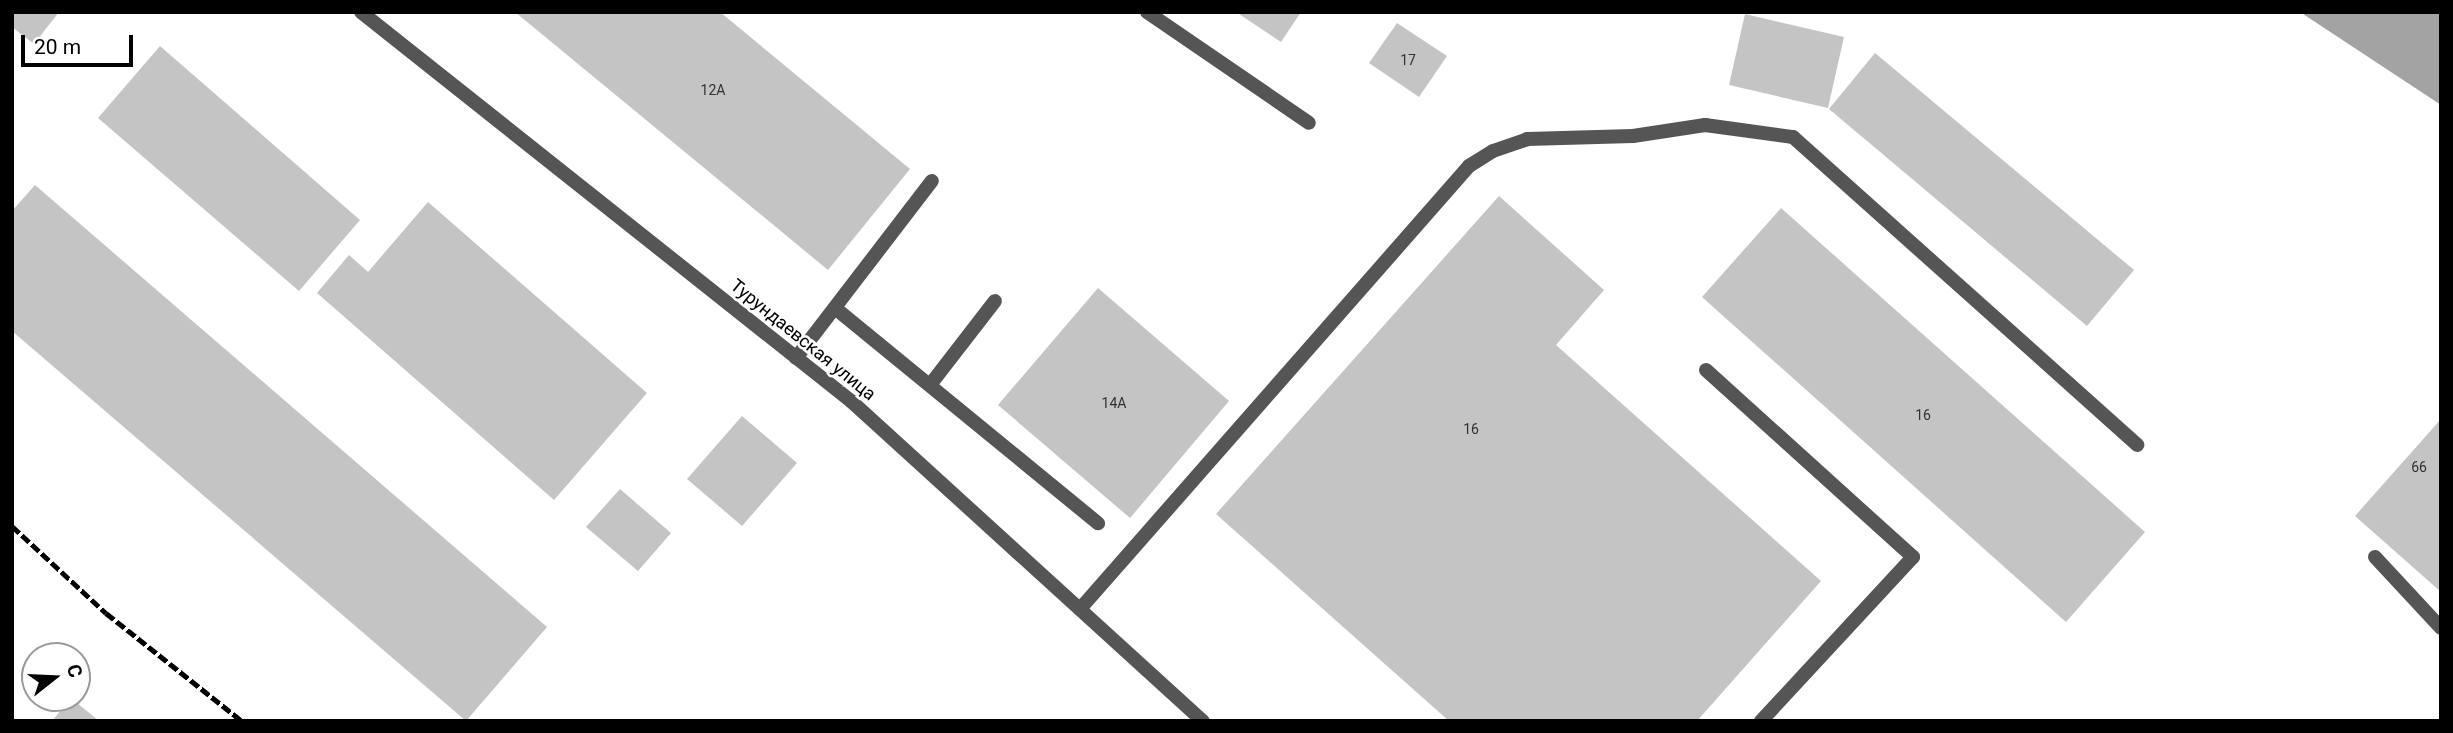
<!DOCTYPE html>
<html>
<head>
<meta charset="utf-8">
<style>
  body { margin:0 }
  #map { position:relative; width:2453px; height:733px; overflow:hidden; background:#fff; font-family:Roboto,sans-serif }
  div>[style] { position:absolute }
  .water>* { inset:0; background:#a3a3a3 }
  .building>* { inset:0; background:#c4c4c4 }
  .lane>* { height:14px; margin:-7px; padding:0 7px; transform-origin:7px; border-radius:7px; background:#555 }
  .street>* { height:14px; margin:-7px; padding:0 7px; transform-origin:7px; border-radius:7px; background:#555 }
  .rail>* { height:5px; margin-top:-2.5px; transform-origin:0; background:repeating-linear-gradient(90deg,#000 0 10px,transparent 0 13.5px) }
  span { translate:-50% -50%; white-space:nowrap; text-align:center; line-height:1.15; -webkit-text-stroke:5px #fff; paint-order:stroke }
  .number-label { font-size:14px; color:#313131 }
  .number-label span { -webkit-text-stroke-width:0 }
  .street-label { font-size:18px; color:#000 }
  .frame { position:absolute; inset:0; border:14px solid #000; pointer-events:none }
  .north { position:absolute; left:21px; top:642px; width:70px; height:70px; box-sizing:border-box; background:#fff; border:2px solid #999; border-radius:50%; rotate:72deg; font-size:19px; font-weight:700; line-height:28px; text-align:center; color:#000 }
  .north::after { content:''; display:block; margin:auto; width:24px; height:32px; background:#000; clip-path:polygon(50% 0,100% 100%,50% 72%,0 100%) }
  .scale { position:absolute; left:21px; top:35px; width:112px; height:32px; box-sizing:border-box; border:4px solid #000; border-top:0; padding-left:9px; font-size:21px; line-height:24px; white-space:nowrap; color:#000; -webkit-text-stroke:5px #fff; paint-order:stroke }
</style>
</head>
<body>
<div id="map">
  <div class="water">
    <div style="clip-path:polygon(2300px 12px,2441px 12px,2441px 105px)"></div>
  </div>
  <div class="building">
    <div style="clip-path:polygon(12px 12px,59px 12px,34px 44px,12px 27px)"></div>
    <div style="clip-path:polygon(515px 12px,720px 12px,910px 169px,828px 270px)"></div>
    <div style="clip-path:polygon(1236px 12px,1301px 12px,1281px 42px)"></div>
    <div style="clip-path:polygon(1745px 14px,1844px 37px,1828px 108px,1729px 85px)"></div>
    <div style="clip-path:polygon(1397px 23px,1447px 56px,1419px 97px,1369px 63px)"></div>
    <div style="clip-path:polygon(160px 46px,360px 220px,299px 291px,98px 118px)"></div>
    <div style="clip-path:polygon(1875px 53px,2134px 270px,2087px 326px,1829px 109px)"></div>
    <div style="clip-path:polygon(35px 185px,547px 627px,466px 721px,12px 331px,12px 211px)"></div>
    <div style="clip-path:polygon(1499px 196px,1604px 290px,1556px 345px,1821px 581px,1697px 721px,1449px 721px,1216px 514px)"></div>
    <div style="clip-path:polygon(428px 202px,647px 393px,554px 500px,317px 293px,349px 255px,368px 272px)"></div>
    <div style="clip-path:polygon(1781px 208px,2145px 532px,2066px 622px,1702px 297px)"></div>
    <div style="clip-path:polygon(1098px 288px,1229px 401px,1130px 518px,998px 405px)"></div>
    <div style="clip-path:polygon(742px 416px,797px 463px,742px 526px,687px 479px)"></div>
    <div style="clip-path:polygon(2441px 419px,2441px 592px,2355px 516px)"></div>
    <div style="clip-path:polygon(620px 489px,671px 533px,638px 571px,586px 527px)"></div>
    <div style="clip-path:polygon(71px 698px,99px 721px,52px 721px)"></div>
  </div>
  <div class="lane">
    <div style="left:835px;top:308px;width:340px;rotate:39.3deg"></div>
    <div style="left:796px;top:358px;width:223px;rotate:-52.5deg"></div>
    <div style="left:1706px;top:370px;width:279px;rotate:42.1deg"></div>
    <div style="left:1913px;top:557px;width:224px;rotate:132.8deg"></div>
    <div style="left:930px;top:385px;width:106px;rotate:-52.3deg"></div>
    <div style="left:2375px;top:557px;width:97px;rotate:47.1deg"></div>
    <div style="left:1080px;top:609px;width:590px;rotate:-48.71deg"></div>
    <div style="left:1469px;top:166px;width:28px;rotate:-32deg"></div>
    <div style="left:1493px;top:151px;width:36px;rotate:-19deg"></div>
    <div style="left:1527px;top:139px;width:106px;rotate:-1.6deg"></div>
    <div style="left:1633px;top:136px;width:73px;rotate:-8.7deg"></div>
    <div style="left:1705px;top:125px;width:89px;rotate:7.8deg"></div>
    <div style="left:1793px;top:137px;width:462px;rotate:41.8deg"></div>
  </div>
  <div class="street">
    <div style="left:361px;top:12px;width:626px;rotate:38.45deg"></div>
    <div style="left:851px;top:401px;width:476px;rotate:42.3deg"></div>
    <div style="left:1147px;top:12px;width:196px;rotate:34.4deg"></div>
  </div>
  <div class="rail">
    <div style="left:12px;top:526px;width:128px;rotate:42.8deg"></div>
    <div style="left:106px;top:613px;width:174px;rotate:38.5deg"></div>
  </div>
  <div class="number-label">
    <span style="left:1408px;top:60px">17</span>
    <span style="left:713px;top:90px">12А</span>
    <span style="left:1114px;top:403px">14А</span>
    <span style="left:1923px;top:415px">16</span>
    <span style="left:1471px;top:429px">16</span>
    <span style="left:2419px;top:467px">66</span>
  </div>
  <div class="street-label">
    <span style="left:803px;top:340px;rotate:39deg">Турундаевская улица</span>
  </div>
  <div class="frame"></div>
  <div class="north">С</div>
  <div class="scale">20 m</div>
</div>
</body>
</html>
